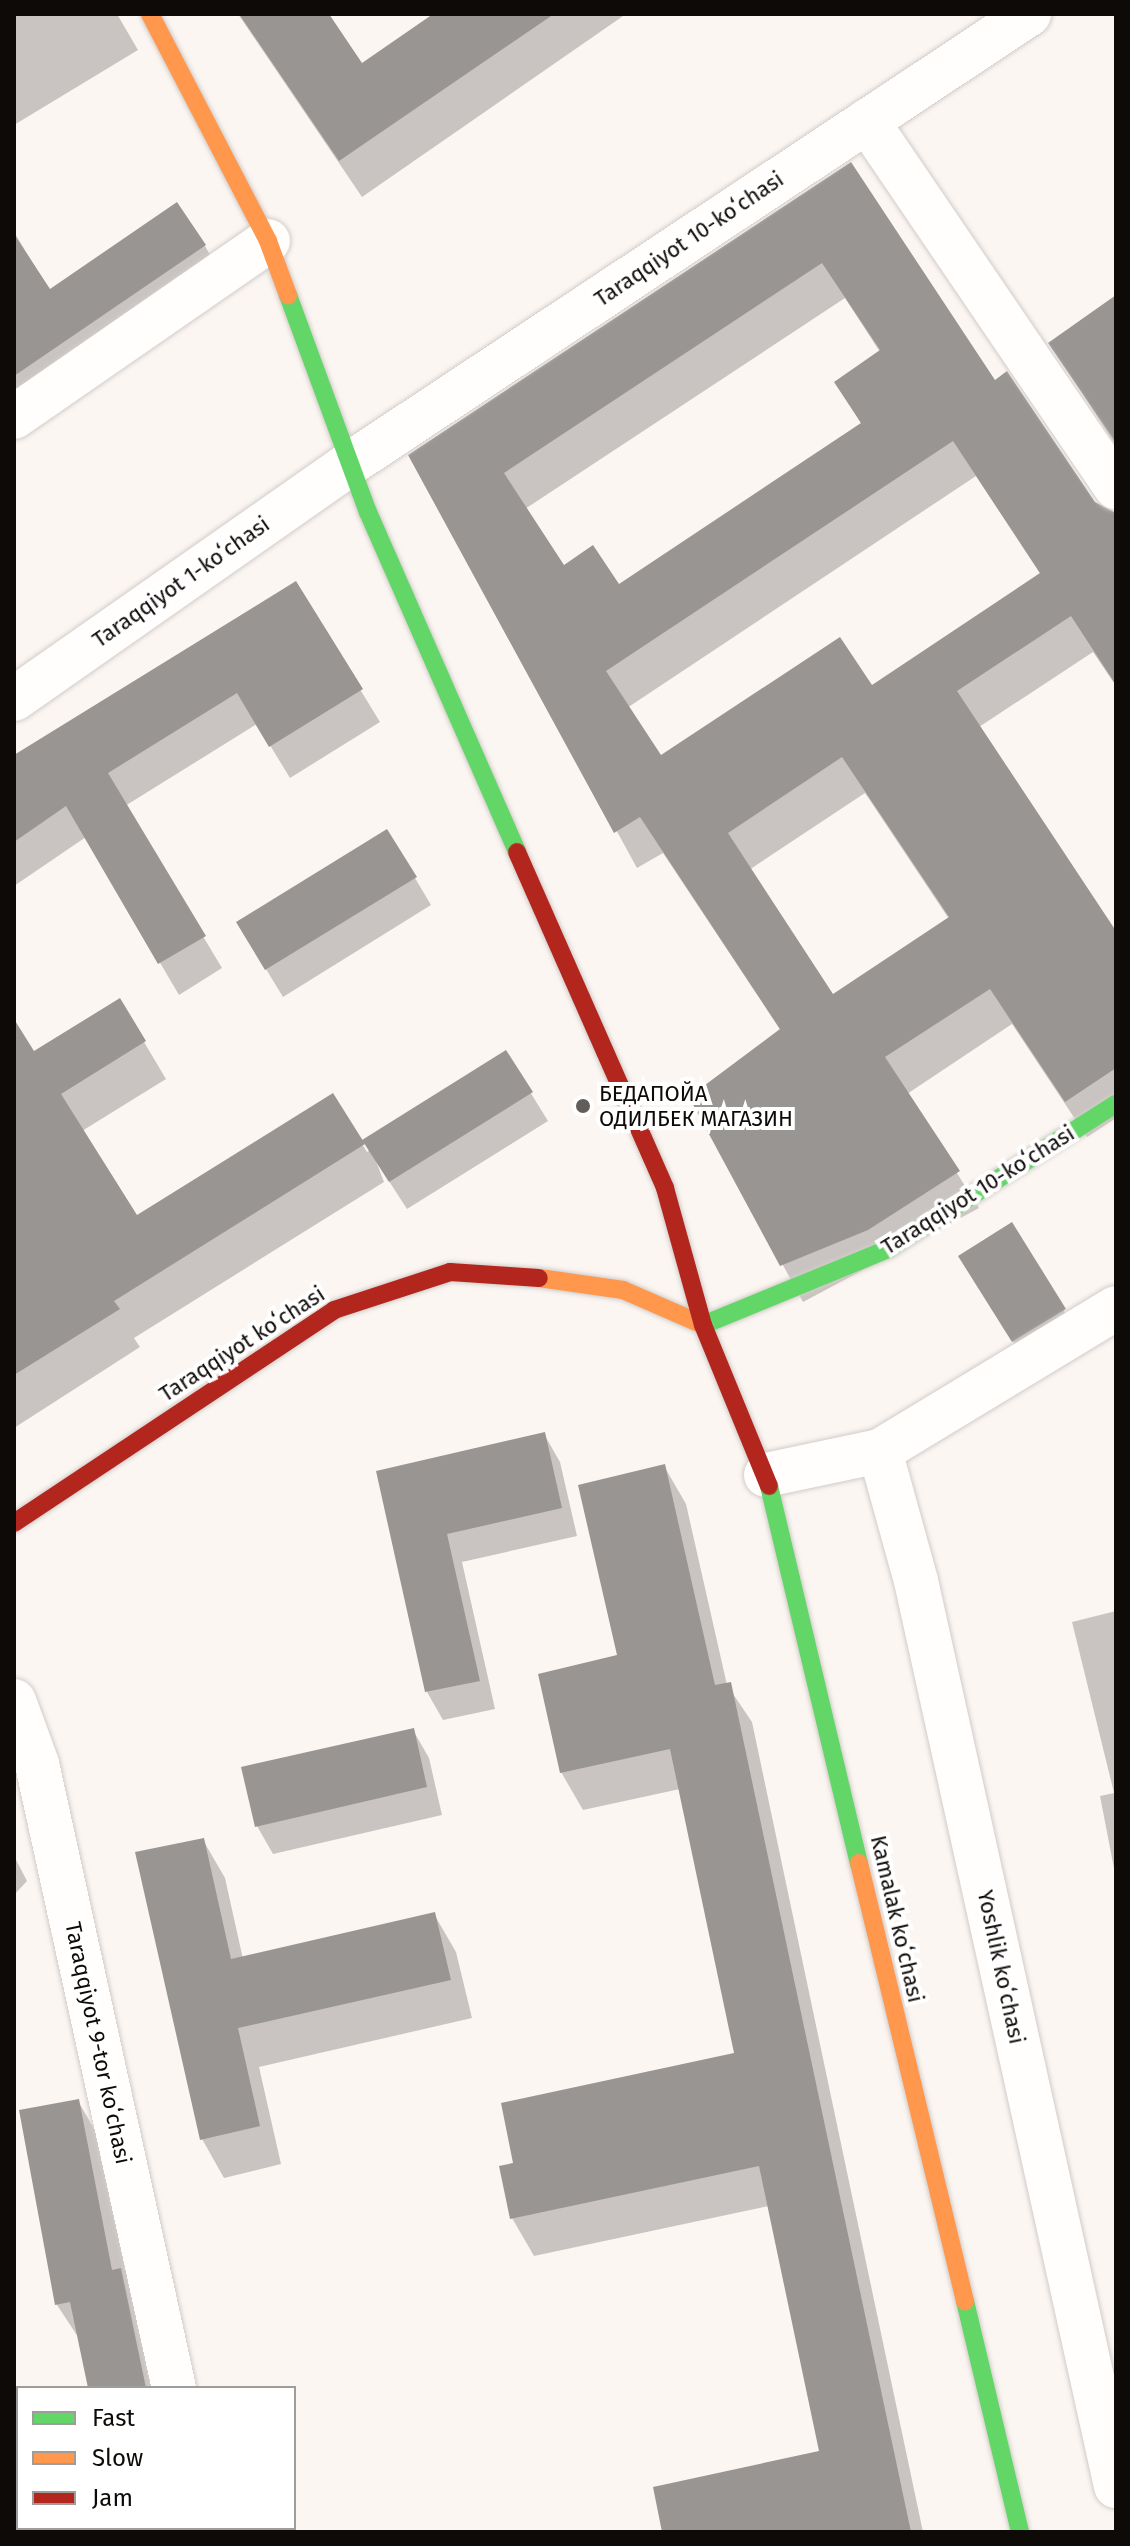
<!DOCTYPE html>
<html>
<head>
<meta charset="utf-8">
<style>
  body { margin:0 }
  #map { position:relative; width:1130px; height:2546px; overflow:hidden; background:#fcf6f2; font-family:"Fira Sans",sans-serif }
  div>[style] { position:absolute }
  .shadow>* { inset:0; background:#0003 }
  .building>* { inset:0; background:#999593 }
  .roads { filter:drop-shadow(0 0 2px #d1ccc9) drop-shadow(0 0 2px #d1ccc9) }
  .street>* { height:44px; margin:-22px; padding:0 22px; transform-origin:22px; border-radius:22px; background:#fffefd }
  .fast>* { height:18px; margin:-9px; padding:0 9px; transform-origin:9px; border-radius:9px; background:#63d668 }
  .slow>* { height:18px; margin:-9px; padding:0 9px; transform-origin:9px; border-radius:9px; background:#ff974d }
  .jam>* { height:18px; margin:-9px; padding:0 9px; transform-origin:9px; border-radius:9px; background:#b3261e }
  .dots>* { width:22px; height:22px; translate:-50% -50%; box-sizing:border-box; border:4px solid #fff; border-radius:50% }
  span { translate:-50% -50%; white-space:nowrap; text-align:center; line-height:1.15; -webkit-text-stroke:8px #fff; paint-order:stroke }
  .street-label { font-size:22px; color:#0e0a08 }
  .poi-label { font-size:22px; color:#0e0a08 }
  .left { translate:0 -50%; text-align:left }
  .frame { position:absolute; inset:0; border:16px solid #0e0a08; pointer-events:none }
  .legend { position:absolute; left:16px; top:2386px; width:280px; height:144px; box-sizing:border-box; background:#fff; border:2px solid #9f9d9c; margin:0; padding:10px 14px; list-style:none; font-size:24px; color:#0e0a08 }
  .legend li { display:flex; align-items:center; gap:16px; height:40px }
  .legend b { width:40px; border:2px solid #9f9d9c }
</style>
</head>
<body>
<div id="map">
  <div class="shadow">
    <div style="clip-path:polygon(14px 14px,117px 14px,138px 50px,14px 125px)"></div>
    <div style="clip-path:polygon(238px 14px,326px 14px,361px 66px,437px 14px,626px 14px,362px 197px)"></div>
    <div style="clip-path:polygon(evenodd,850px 165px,994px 383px,1094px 504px,1116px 514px,1116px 686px,1093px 652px,979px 727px,1116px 935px,1116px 1118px,1087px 1137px,1012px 1024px,907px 1094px,979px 1208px,803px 1302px,692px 1098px,781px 1031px,663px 853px,637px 868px,411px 456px,850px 165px,845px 298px,880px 352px,836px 382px,862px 425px,618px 586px,564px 567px,525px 509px,845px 298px,850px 165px,976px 476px,1041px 575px,871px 687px,660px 758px,627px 708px,976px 476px,850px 165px,865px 793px,949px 919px,832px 997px,749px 870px,865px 793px)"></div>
    <div style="clip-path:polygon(14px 232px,50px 291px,205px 246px,225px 281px,14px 425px)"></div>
    <div style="clip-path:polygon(1116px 297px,1116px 446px,1050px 343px)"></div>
    <div style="clip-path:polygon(295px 583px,380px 722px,290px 778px,257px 724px,125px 806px,222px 968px,179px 995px,86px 837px,14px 886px,14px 756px)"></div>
    <div style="clip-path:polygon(415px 878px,431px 905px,283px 997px,255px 951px)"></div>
    <div style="clip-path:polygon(144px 1042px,166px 1079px,82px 1131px,136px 1218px,333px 1096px,367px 1152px,506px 1053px,548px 1121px,407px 1209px,376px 1161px,384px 1182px,134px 1338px,140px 1347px,14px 1428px,14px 1066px)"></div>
    <div style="clip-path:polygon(1011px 1225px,1079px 1335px,1028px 1365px,975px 1281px)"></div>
    <div style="clip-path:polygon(544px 1434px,560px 1462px,577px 1536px,462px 1562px,495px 1709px,443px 1720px,427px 1692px,378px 1472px)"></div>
    <div style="clip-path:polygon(664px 1466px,686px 1504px,727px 1685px,752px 1722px,923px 2532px,664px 2532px,821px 2453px,769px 2206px,534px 2256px,512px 2218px,516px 2165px,736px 2055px,680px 1789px,583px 1810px,561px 1772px,619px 1656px)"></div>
    <div style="clip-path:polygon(1116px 1611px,1116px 1879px,1100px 1796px,1114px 1793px,1072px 1622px)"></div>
    <div style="clip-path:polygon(413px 1730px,429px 1758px,442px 1815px,273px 1854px,257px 1826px)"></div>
    <div style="clip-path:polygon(203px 1840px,225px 1878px,243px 1959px,434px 1914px,456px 1952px,472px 2018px,259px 2067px,281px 2164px,224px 2178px,202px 2139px)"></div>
    <div style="clip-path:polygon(14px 1856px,27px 1881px,14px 1895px)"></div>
    <div style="clip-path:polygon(78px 2101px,99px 2137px,154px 2388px,90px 2388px,80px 2340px,57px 2305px,22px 2112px)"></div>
    <div style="clip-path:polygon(119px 2528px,185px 2528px,185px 2532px,120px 2532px)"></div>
  </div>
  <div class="building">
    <div style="clip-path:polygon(239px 14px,329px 14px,362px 63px,433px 14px,554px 14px,339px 161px)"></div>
    <div style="clip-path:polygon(evenodd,851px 162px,995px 380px,1007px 371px,1095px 502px,1116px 513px,1116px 685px,1071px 616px,957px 691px,1116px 931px,1116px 1068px,1065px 1102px,990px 989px,885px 1057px,960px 1171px,868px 1230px,780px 1266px,689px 1097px,780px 1029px,640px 817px,614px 833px,408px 455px,851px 162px,822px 263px,880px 350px,834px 382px,861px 423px,619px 584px,593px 545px,564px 565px,504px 473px,822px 263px,851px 162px,953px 441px,1040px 573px,872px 685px,840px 637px,661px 755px,606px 671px,953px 441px,851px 162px,842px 757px,949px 917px,833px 994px,728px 833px,842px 757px)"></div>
    <div style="clip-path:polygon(177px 202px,206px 245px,14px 376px,14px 234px,50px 289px)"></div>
    <div style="clip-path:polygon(1116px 295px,1116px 443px,1048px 343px)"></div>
    <div style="clip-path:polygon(296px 581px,363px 689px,269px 747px,237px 693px,108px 773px,206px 936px,158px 964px,66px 806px,14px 842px,14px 755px)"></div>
    <div style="clip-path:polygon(387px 829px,417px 877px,265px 970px,236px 922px)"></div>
    <div style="clip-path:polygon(120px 998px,146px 1041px,61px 1094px,137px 1215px,333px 1093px,365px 1144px,114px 1301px,120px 1309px,14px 1375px,14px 1019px,34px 1051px)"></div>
    <div style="clip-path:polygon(506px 1050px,533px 1092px,389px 1182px,362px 1140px)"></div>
    <div style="clip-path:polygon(1012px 1222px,1066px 1309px,1012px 1342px,958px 1256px)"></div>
    <div style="clip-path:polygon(545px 1432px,562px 1508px,447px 1534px,480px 1681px,425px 1692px,376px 1471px)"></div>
    <div style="clip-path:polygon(665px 1464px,715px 1685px,731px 1682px,911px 2532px,662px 2532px,653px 2487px,819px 2451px,759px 2166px,510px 2219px,499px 2166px,513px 2163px,501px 2103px,734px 2053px,670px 1749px,560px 1773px,538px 1674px,617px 1655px,578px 1485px)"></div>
    <div style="clip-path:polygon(414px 1728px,427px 1787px,255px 1827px,241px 1767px)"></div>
    <div style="clip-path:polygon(204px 1838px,231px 1959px,435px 1912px,451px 1980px,238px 2028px,260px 2126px,200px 2140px,135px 1852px)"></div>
    <div style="clip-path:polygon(79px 2099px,112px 2270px,121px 2268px,146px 2388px,88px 2388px,70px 2302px,55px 2305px,19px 2110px)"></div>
  </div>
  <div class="roads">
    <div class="street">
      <div style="left:867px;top:121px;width:443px;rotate:55.8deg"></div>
      <div style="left:14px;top:417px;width:309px;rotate:-34.7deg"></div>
      <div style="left:14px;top:699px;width:408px;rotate:-35deg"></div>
      <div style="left:348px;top:465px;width:817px;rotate:-33.51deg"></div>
      <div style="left:880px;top:1451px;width:135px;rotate:74.5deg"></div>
      <div style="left:916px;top:1581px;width:927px;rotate:77.54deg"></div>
      <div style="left:766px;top:1475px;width:116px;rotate:-11.9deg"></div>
      <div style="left:880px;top:1451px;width:276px;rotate:-31.2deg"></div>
      <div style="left:14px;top:1701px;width:67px;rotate:69.9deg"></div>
      <div style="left:37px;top:1764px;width:639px;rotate:77.62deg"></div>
      <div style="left:205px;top:2528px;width:4px;rotate:76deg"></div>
    </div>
    <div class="fast">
      <div style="left:288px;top:295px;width:231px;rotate:69.8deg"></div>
      <div style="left:368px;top:512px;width:371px;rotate:66.3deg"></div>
      <div style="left:703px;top:1325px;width:200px;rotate:-22.3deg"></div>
      <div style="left:888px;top:1249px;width:270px;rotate:-32.5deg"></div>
      <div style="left:769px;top:1486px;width:388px;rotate:76.6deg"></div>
      <div style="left:965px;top:2301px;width:237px;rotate:76.6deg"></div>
    </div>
    <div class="slow">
      <div style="left:150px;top:14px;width:256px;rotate:62.5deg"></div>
      <div style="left:268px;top:241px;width:58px;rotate:69.7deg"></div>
      <div style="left:539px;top:1278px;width:85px;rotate:8.1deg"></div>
      <div style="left:623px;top:1290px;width:87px;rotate:23.6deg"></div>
      <div style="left:859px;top:1863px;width:451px;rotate:76.4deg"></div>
    </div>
    <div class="jam">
      <div style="left:517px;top:852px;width:367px;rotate:66.2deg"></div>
      <div style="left:665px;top:1188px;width:142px;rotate:74.5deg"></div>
      <div style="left:703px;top:1325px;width:174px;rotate:67.7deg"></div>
      <div style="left:14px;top:1523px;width:384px;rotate:-33.6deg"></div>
      <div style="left:334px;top:1310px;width:122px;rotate:-18.1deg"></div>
      <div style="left:450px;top:1272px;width:89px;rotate:3.9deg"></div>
    </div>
  </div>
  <div class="dots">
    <div style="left:583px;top:1106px;background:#615d5a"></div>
  </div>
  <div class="street-label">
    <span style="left:689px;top:239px;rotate:-34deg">Taraqqiyot 10-koʻchasi</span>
    <span style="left:181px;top:582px;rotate:-35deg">Taraqqiyot 1-koʻchasi</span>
    <span style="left:978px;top:1190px;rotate:-32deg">Taraqqiyot 10-koʻchasi</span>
    <span style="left:242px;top:1344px;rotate:-33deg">Taraqqiyot koʻchasi</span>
    <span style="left:897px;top:1919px;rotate:77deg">Kamalak koʻchasi</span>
    <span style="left:1001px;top:1967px;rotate:78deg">Yoshlik koʻchasi</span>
    <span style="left:98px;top:2043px;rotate:78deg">Taraqqiyot 9-tor koʻchasi</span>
  </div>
  <div class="poi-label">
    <span class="left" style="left:599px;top:1106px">БЕДАПОЙА<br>ОДИЛБЕК МАГАЗИН</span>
  </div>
  <div class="frame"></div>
  <ul class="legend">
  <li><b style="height:10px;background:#63d668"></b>Fast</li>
  <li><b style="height:10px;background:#ff974d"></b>Slow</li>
  <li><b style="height:10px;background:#b3261e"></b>Jam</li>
  </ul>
</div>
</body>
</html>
